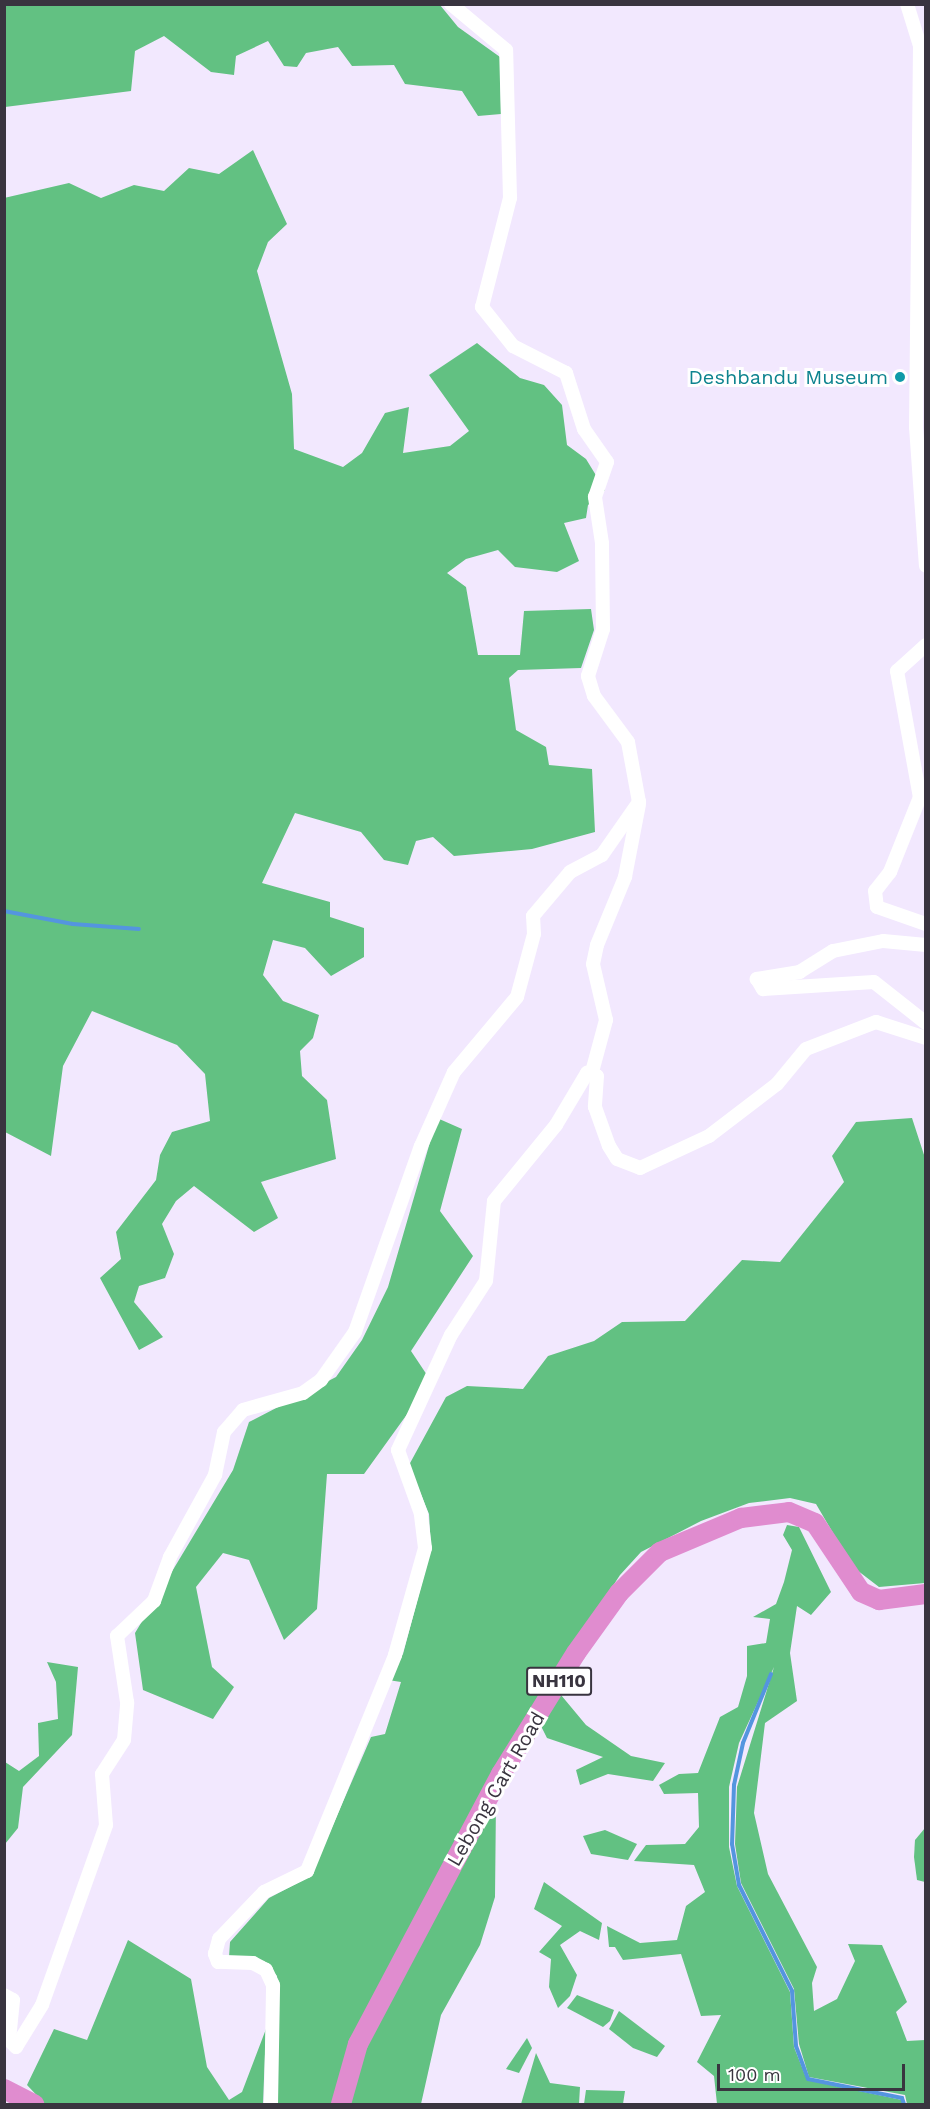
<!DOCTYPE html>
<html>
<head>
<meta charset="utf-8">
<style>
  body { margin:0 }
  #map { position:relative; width:930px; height:2109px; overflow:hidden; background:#f2e8fe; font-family:"Work Sans",sans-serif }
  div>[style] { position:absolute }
  .forest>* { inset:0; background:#62c182 }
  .stream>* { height:4px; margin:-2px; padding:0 2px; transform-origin:2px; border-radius:2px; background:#5495df }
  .minor>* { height:14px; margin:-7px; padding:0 7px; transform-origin:7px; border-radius:7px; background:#fff }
  .highway>* { height:20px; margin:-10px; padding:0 10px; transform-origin:10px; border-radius:10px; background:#e08ccf }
  .dots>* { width:16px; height:16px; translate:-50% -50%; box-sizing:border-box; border:3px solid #fff; border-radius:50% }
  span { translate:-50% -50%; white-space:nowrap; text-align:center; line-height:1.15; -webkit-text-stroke:6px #fff; paint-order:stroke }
  .shield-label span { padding:2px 4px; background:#fff; border:2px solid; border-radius:4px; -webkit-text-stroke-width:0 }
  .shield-label { font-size:18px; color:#39343f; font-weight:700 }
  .culture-label { font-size:20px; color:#0d838f }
  .right { translate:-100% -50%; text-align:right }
  .street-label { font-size:20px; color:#39343f }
  .frame { position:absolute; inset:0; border:6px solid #39343f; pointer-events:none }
  .scale { position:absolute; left:717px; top:2064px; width:188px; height:27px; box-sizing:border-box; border:3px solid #39343f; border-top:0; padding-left:8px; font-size:18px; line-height:21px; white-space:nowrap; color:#39343f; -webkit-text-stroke:4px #fff; paint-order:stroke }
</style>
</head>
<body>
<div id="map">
  <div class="forest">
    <div style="clip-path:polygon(4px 5px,440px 5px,458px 27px,500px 57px,501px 114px,478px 116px,462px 91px,405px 84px,394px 65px,352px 66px,338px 47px,306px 53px,297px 67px,284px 66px,268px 41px,236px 56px,234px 75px,211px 72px,164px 36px,135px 51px,131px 91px,5px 107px)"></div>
    <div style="clip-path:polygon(253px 150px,287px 224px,268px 242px,257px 271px,292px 394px,294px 449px,343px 467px,362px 453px,385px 413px,409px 407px,403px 453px,450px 446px,469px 431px,429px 375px,477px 343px,520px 378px,544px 385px,562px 405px,567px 445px,586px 459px,605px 490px,588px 505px,586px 518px,564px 523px,579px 561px,557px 572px,515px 567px,498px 550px,466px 559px,447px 573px,466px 587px,478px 655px,520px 655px,524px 611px,591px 609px,594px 630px,581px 668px,518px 670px,509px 678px,516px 730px,546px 747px,549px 765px,592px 769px,595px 832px,532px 849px,454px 856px,433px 837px,416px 841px,408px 865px,384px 860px,361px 832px,295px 813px,262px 883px,330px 902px,330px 917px,364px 928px,364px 957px,331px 976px,305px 948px,273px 940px,263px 975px,283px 1001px,319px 1015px,313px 1038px,300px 1051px,302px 1076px,327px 1100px,336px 1159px,261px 1182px,278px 1218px,254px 1232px,194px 1186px,176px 1201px,162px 1224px,174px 1254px,165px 1278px,139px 1286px,134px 1302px,163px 1337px,139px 1350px,100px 1278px,121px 1259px,116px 1232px,156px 1180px,160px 1155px,172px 1132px,210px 1121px,205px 1074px,177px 1045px,92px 1011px,63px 1066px,51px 1156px,5px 1132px,4px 198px,69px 183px,101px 198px,134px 185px,164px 191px,189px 168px,219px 174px)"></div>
    <div style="clip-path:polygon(437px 1118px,462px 1129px,440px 1211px,473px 1256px,411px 1351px,431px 1381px,364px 1474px,327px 1474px,317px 1609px,284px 1640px,249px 1560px,223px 1553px,196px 1587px,212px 1667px,234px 1687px,213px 1719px,143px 1690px,135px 1633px,233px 1470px,249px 1422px,336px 1377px,362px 1340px,388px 1287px)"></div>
    <div style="clip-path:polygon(912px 1118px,926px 1161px,925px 1583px,879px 1587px,853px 1567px,816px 1504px,790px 1498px,749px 1503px,701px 1521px,641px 1552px,620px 1575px,494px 1769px,334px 2104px,277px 2104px,277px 1976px,264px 1961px,229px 1957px,230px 1942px,269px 1898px,311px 1876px,371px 1737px,385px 1734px,401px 1682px,388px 1680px,403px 1654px,431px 1549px,429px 1514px,409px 1465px,446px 1397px,467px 1386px,523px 1389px,548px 1356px,594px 1341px,622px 1322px,685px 1321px,742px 1260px,780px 1262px,844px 1182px,832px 1156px,856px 1122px)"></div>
    <div style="clip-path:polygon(787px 1525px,799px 1527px,831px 1592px,811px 1615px,797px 1606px,790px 1653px,797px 1701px,765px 1723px,754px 1813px,768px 1874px,817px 1967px,812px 1983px,814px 2011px,837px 1999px,855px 1961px,848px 1944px,882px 1945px,907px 2002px,896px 2012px,907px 2041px,925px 2040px,925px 2104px,907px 2104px,905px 2095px,809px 2077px,799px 2044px,794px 1989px,741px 1883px,735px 1844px,737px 1787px,774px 1667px,739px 1743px,729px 1787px,729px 1847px,737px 1886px,790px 1992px,794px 2047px,807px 2080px,902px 2100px,902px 2104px,717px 2104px,714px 2076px,697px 2062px,721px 2015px,701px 2016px,681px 1954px,623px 1960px,615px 1947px,609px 1947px,607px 1926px,640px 1943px,677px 1940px,686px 1906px,705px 1892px,694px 1865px,634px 1861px,646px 1845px,685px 1844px,699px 1827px,698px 1793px,664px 1794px,659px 1785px,679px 1774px,698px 1773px,720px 1717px,738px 1707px,747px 1676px,747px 1646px,766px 1643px,770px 1619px,753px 1617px,776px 1604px,784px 1582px,792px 1550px,783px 1535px)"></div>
    <div style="clip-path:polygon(47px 1662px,78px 1667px,72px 1735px,23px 1787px,18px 1828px,5px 1844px,5px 1762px,19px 1771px,39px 1756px,38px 1723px,58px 1719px,56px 1682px)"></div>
    <div style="clip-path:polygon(561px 1695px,586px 1725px,631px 1756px,665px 1763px,653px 1781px,608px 1774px,580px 1785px,576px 1770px,603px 1757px,547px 1738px,540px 1724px)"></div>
    <div style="clip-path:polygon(496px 1801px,495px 1897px,480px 1945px,441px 2015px,421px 2104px,347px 2104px,363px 2045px)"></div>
    <div style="clip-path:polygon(925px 1828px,925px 1882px,917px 1880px,914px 1857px,915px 1840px)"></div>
    <div style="clip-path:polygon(605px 1830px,637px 1844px,628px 1860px,591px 1854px,583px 1836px)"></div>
    <div style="clip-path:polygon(544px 1882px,602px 1923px,599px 1940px,580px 1931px,560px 1945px,577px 1975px,570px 1996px,558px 2008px,549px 1987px,551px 1959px,539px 1952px,562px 1926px,534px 1909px)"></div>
    <div style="clip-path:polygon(128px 1940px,191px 1979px,207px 2067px,229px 2100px,242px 2092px,266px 2029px,263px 2104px,45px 2104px,27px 2085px,54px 2029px,87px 2040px)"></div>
    <div style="clip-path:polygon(577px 1995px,614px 2010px,610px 2021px,603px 2027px,567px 2008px)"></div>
    <div style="clip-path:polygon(619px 2011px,665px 2046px,657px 2057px,633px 2048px,609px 2029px)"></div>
    <div style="clip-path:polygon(527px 2038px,532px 2048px,519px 2073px,506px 2069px)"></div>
    <div style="clip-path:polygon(536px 2053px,550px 2083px,580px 2087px,579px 2104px,521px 2104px)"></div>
    <div style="clip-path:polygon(586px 2090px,625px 2091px,623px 2104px,584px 2104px)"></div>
  </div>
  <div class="stream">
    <div style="left:4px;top:911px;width:70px;rotate:10.7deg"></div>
    <div style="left:73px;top:924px;width:66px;rotate:4.3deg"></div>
    <div style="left:771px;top:1674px;width:74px;rotate:112.1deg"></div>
    <div style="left:743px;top:1743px;width:43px;rotate:102.1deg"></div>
    <div style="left:734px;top:1785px;width:59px;rotate:91.9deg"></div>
    <div style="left:732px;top:1844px;width:42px;rotate:80.3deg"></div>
    <div style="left:739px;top:1885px;width:119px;rotate:63.4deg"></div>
    <div style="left:792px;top:1991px;width:55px;rotate:85.8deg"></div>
    <div style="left:796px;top:2046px;width:35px;rotate:70deg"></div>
    <div style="left:808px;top:2079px;width:96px;rotate:11.4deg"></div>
    <div style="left:902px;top:2098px;width:6px;rotate:72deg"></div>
  </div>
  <div class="minor">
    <div style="left:907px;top:4px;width:44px;rotate:72.8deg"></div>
    <div style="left:920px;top:46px;width:381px;rotate:90.6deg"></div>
    <div style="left:916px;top:427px;width:139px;rotate:85.9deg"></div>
    <div style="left:926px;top:645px;width:39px;rotate:138deg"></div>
    <div style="left:897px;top:671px;width:128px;rotate:79.7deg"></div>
    <div style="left:920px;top:797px;width:81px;rotate:111.8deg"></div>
    <div style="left:890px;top:872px;width:24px;rotate:128deg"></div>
    <div style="left:875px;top:891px;width:16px;rotate:83deg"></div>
    <div style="left:877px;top:907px;width:52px;rotate:19.1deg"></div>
    <div style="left:926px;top:945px;width:43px;rotate:-174.7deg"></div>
    <div style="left:883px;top:941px;width:51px;rotate:168.7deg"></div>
    <div style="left:833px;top:951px;width:39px;rotate:148deg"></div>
    <div style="left:800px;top:972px;width:44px;rotate:170.8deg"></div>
    <div style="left:757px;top:979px;width:12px;rotate:59deg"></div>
    <div style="left:763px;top:989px;width:111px;rotate:-3.6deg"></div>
    <div style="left:874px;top:982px;width:66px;rotate:38.3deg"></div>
    <div style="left:592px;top:1072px;width:54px;rotate:-74.9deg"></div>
    <div style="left:606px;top:1020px;width:57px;rotate:-103.1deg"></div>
    <div style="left:593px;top:964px;width:19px;rotate:-78deg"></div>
    <div style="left:597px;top:945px;width:74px;rotate:-67.6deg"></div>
    <div style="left:625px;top:877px;width:74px;rotate:-79.1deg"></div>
    <div style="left:4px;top:1995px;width:10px;rotate:29deg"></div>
    <div style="left:13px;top:2000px;width:40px;rotate:95.7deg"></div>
    <div style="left:9px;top:2040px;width:10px;rotate:45deg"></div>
    <div style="left:16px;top:2047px;width:49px;rotate:-58.2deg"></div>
    <div style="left:42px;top:2005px;width:191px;rotate:-70.4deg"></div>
    <div style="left:106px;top:1825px;width:51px;rotate:-94.5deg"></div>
    <div style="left:102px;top:1774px;width:40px;rotate:-57.1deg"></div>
    <div style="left:124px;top:1740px;width:38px;rotate:-85deg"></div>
    <div style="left:127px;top:1702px;width:67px;rotate:-98.6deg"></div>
    <div style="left:117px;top:1636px;width:51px;rotate:-43.4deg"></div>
    <div style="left:154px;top:1601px;width:47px;rotate:-70deg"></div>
    <div style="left:170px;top:1557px;width:94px;rotate:-61.2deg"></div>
    <div style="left:215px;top:1475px;width:44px;rotate:-78.2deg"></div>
    <div style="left:224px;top:1432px;width:29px;rotate:-49deg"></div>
    <div style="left:243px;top:1410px;width:62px;rotate:-15.8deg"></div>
    <div style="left:303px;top:1393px;width:22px;rotate:-36deg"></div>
    <div style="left:321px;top:1380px;width:59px;rotate:-54.7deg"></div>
    <div style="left:355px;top:1332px;width:197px;rotate:-70.5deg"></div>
    <div style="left:421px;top:1146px;width:81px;rotate:-66deg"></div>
    <div style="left:454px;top:1072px;width:98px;rotate:-50deg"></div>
    <div style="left:517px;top:997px;width:65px;rotate:-74.9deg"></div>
    <div style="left:534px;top:934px;width:18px;rotate:-93deg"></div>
    <div style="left:533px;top:916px;width:57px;rotate:-49.9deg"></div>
    <div style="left:570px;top:872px;width:36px;rotate:-28deg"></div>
    <div style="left:602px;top:855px;width:65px;rotate:-55.1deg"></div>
    <div style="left:639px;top:802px;width:61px;rotate:-100.4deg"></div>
    <div style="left:628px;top:742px;width:57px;rotate:-126.5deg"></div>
    <div style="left:594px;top:696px;width:21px;rotate:-107deg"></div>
    <div style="left:588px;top:676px;width:49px;rotate:-72.3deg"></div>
    <div style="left:603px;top:629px;width:86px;rotate:-90.7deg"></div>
    <div style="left:602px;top:543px;width:47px;rotate:-98.7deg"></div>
    <div style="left:595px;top:497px;width:37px;rotate:-71deg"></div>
    <div style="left:607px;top:462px;width:40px;rotate:-124.9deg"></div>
    <div style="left:584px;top:429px;width:59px;rotate:-107.8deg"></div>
    <div style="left:566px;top:373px;width:59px;rotate:-153deg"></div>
    <div style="left:513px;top:346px;width:50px;rotate:-128.5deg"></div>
    <div style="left:482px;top:307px;width:113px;rotate:-75.6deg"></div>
    <div style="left:510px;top:198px;width:148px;rotate:-91.5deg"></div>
    <div style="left:506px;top:50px;width:72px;rotate:-140.1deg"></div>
    <div style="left:271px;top:2104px;width:119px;rotate:-89deg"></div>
    <div style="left:273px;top:1985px;width:17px;rotate:-115deg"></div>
    <div style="left:266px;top:1970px;width:15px;rotate:-152deg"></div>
    <div style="left:253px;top:1963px;width:35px;rotate:-178deg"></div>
    <div style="left:218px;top:1962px;width:9px;rotate:-111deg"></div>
    <div style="left:215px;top:1954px;width:16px;rotate:-75deg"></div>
    <div style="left:219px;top:1939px;width:65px;rotate:-46.2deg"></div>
    <div style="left:264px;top:1892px;width:48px;rotate:-26deg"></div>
    <div style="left:307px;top:1871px;width:233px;rotate:-67.8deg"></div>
    <div style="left:395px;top:1655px;width:111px;rotate:-74.3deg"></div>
    <div style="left:425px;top:1548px;width:34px;rotate:-97deg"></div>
    <div style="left:421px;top:1514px;width:68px;rotate:-109.8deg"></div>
    <div style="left:398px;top:1450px;width:127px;rotate:-65.3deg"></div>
    <div style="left:451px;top:1335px;width:64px;rotate:-57.1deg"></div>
    <div style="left:486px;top:1281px;width:80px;rotate:-84.3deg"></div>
    <div style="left:494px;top:1201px;width:98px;rotate:-50.8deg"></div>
    <div style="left:556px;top:1125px;width:61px;rotate:-59.2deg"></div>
    <div style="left:587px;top:1073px;width:10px;rotate:17deg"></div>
    <div style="left:597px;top:1076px;width:31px;rotate:94deg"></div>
    <div style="left:595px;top:1107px;width:41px;rotate:70.3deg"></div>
    <div style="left:609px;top:1146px;width:15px;rotate:58deg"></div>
    <div style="left:617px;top:1159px;width:25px;rotate:21deg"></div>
    <div style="left:640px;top:1168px;width:76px;rotate:-24.9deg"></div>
    <div style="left:709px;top:1136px;width:86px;rotate:-37.4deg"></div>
    <div style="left:777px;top:1084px;width:45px;rotate:-50.4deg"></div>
    <div style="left:806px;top:1049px;width:75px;rotate:-21.1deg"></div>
    <div style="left:876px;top:1022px;width:52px;rotate:17.7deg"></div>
  </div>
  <div class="highway">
    <div style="left:4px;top:2089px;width:34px;rotate:27deg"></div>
    <div style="left:341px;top:2104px;width:62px;rotate:-74.2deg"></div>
    <div style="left:358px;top:2044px;width:306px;rotate:-62.1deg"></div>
    <div style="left:501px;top:1774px;width:142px;rotate:-58.2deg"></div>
    <div style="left:576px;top:1653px;width:74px;rotate:-54.4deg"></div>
    <div style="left:619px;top:1593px;width:58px;rotate:-45deg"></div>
    <div style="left:660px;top:1552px;width:88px;rotate:-22.8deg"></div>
    <div style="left:741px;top:1518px;width:48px;rotate:-7.1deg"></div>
    <div style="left:789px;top:1512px;width:28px;rotate:23deg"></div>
    <div style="left:815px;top:1523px;width:83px;rotate:56.3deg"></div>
    <div style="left:861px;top:1592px;width:20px;rotate:24deg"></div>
    <div style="left:879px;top:1600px;width:47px;rotate:-7.3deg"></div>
  </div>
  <div class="dots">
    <div style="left:900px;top:377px;background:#0f9aa8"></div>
  </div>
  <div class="shield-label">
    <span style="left:559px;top:1681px">NH110</span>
  </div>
  <div class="culture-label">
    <span class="right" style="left:888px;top:377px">Deshbandu Museum</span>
  </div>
  <div class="street-label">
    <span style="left:496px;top:1789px;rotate:-60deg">Lebong Cart Road</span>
  </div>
  <div class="frame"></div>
  <div class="scale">100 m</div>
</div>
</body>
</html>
